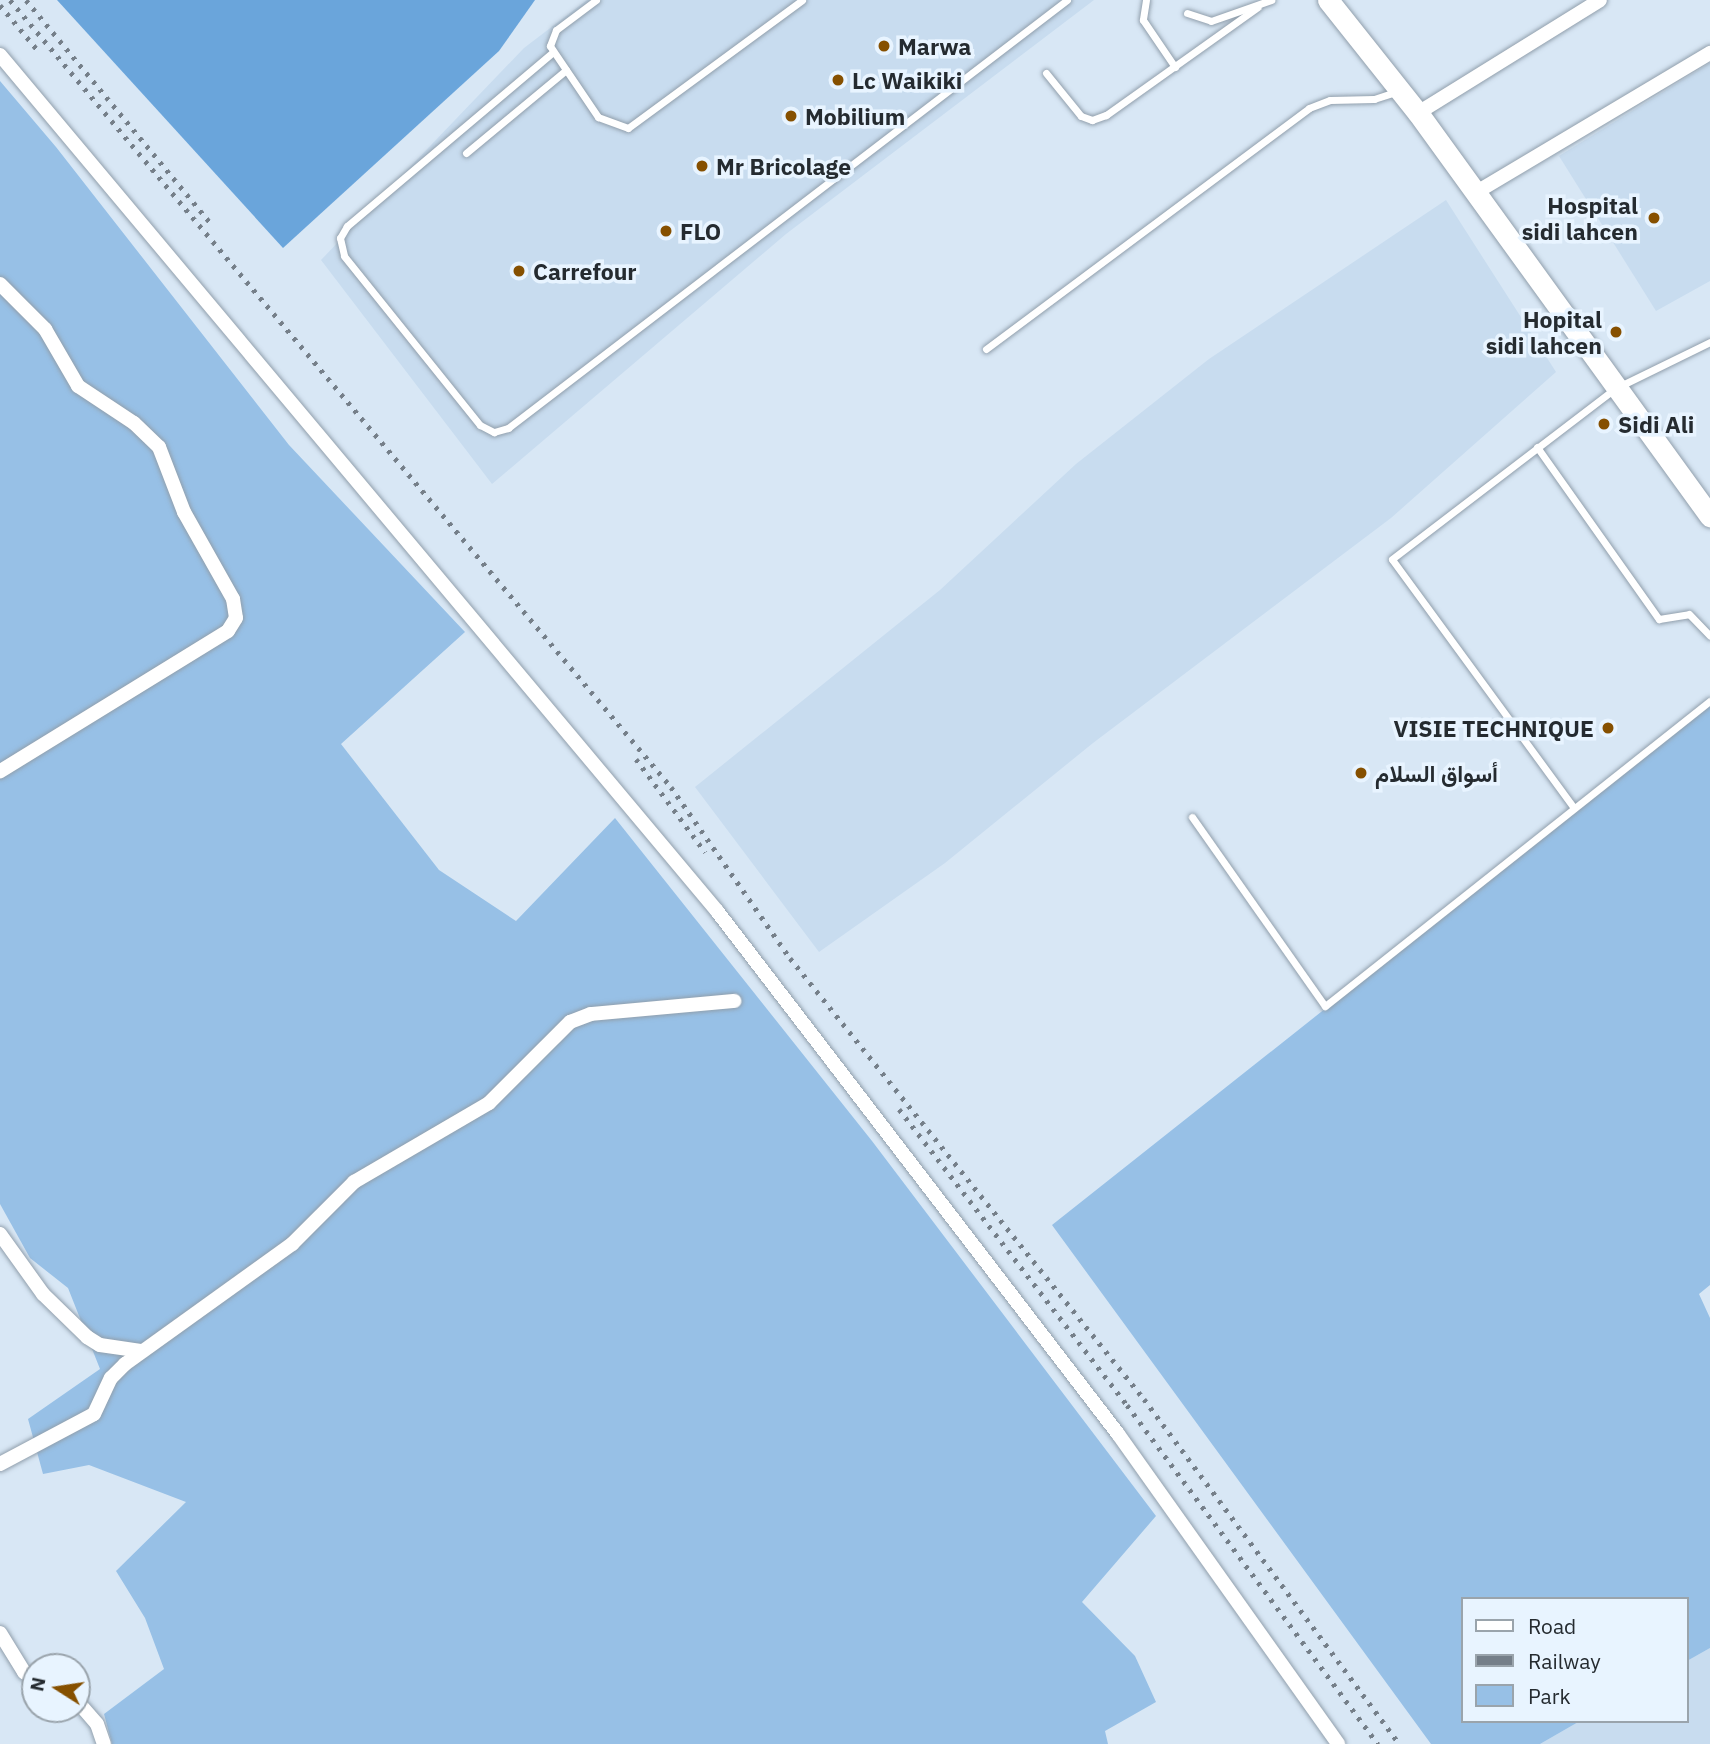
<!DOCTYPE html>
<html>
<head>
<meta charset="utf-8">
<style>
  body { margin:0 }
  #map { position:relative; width:1710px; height:1744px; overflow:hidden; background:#d8e7f5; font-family:"IBM Plex Sans",Vazirmatn,sans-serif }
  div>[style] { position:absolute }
  .built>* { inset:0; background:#c8dcef }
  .green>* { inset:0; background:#97c0e6 }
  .forest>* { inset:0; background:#6aa5db }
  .roads { filter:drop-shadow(0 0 2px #919fac) drop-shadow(0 0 2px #919fac) }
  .service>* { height:7px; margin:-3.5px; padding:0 3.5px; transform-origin:3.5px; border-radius:3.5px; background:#fff }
  .minor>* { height:14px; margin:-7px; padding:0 7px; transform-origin:7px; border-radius:7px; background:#fff }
  .primary>* { height:21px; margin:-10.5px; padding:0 10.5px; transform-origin:10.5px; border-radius:10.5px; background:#fff }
  .rail>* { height:5px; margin-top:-2.5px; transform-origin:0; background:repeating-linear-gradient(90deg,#757f89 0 3.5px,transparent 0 10.5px) }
  .dots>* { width:19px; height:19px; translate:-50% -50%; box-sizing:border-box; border:4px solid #e8f4ff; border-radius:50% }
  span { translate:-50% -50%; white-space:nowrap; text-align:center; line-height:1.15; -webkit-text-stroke:7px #e8f4ff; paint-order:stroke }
  .poi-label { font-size:23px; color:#252b30; font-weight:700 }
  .left { translate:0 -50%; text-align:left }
  .right { translate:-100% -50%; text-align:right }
  .legend { position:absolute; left:1461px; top:1597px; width:228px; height:126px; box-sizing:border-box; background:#e8f4ff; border:2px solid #9aa4ac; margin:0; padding:9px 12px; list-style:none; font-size:21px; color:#252b30 }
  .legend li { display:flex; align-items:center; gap:14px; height:35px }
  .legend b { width:35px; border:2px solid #9aa4ac }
  .north { position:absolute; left:21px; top:1653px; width:70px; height:70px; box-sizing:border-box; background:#e8f4ff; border:2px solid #9aa4ac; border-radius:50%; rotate:282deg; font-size:19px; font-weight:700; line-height:28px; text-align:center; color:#252b30 }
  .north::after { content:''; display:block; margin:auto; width:24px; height:32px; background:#865000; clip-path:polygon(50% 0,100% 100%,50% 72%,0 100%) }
</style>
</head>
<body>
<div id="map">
  <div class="built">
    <div style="clip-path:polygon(587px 0,1094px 0,786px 234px,492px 484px,321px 260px,524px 48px)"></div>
    <div style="clip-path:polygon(1710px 63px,1710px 281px,1656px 311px,1559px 156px)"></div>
    <div style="clip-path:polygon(1446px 200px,1556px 372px,1391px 518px,1093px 743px,945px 863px,819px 952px,695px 787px,940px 590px,1076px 464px,1209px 359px)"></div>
    <div style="clip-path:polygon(1710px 1648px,1710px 1744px,1540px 1744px,1580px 1721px,1687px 1721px,1687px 1661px)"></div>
  </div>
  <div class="green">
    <div style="clip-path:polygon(0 81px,56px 147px,289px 445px,465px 632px,341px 744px,439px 870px,516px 921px,615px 818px,872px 1141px,1156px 1516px,1082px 1602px,1135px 1656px,1156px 1702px,1105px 1731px,1108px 1744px,112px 1744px,104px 1714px,164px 1669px,145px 1618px,116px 1571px,186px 1502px,89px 1465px,43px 1474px,28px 1419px,100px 1369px,68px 1288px,30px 1258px,0 1204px)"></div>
    <div style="clip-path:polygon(1710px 704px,1710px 1285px,1699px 1294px,1710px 1318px,1710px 1648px,1687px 1661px,1687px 1599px,1463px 1599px,1463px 1721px,1580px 1721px,1540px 1744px,1431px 1744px,1052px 1225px)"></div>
  </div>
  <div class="forest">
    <div style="clip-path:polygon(57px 0,535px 0,499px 51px,283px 248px)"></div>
  </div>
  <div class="roads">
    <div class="service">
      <div style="left:596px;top:0;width:50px;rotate:143.1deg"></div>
      <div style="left:556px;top:30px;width:17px;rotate:111deg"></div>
      <div style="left:550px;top:46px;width:86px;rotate:55.9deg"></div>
      <div style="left:598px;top:117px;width:32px;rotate:20deg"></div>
      <div style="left:628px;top:128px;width:216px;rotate:-36.3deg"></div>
      <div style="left:1146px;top:0;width:20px;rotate:99deg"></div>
      <div style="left:1143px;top:20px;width:57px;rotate:55.8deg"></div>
      <div style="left:1187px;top:13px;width:25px;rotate:18deg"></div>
      <div style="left:1211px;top:21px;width:64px;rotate:-19.3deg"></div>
      <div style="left:553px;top:52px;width:270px;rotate:139.8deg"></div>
      <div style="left:347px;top:226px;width:14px;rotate:120deg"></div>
      <div style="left:340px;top:238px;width:18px;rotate:77deg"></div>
      <div style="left:344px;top:256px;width:217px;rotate:51.2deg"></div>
      <div style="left:480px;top:425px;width:16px;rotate:27deg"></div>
      <div style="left:494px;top:432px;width:15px;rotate:-16deg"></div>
      <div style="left:508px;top:428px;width:704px;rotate:-37.44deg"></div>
      <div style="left:1046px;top:73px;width:55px;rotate:50.9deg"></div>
      <div style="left:1081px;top:116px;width:12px;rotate:20deg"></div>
      <div style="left:1092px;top:120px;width:15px;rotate:-20deg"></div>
      <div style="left:1106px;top:115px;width:186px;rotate:-35.4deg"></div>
      <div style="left:466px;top:153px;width:130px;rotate:-39.7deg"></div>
      <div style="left:986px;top:349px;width:403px;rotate:-36.7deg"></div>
      <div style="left:1309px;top:108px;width:22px;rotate:-21deg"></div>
      <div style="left:1330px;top:100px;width:44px;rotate:-1.3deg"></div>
      <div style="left:1374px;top:99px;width:23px;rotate:-18deg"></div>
      <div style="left:1537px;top:447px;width:211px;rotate:54.7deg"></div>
      <div style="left:1659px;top:619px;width:30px;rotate:-9deg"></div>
      <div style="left:1689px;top:614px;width:30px;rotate:46deg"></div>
      <div style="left:1574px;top:808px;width:308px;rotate:-126.2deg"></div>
      <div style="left:1392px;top:559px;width:282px;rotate:-37.4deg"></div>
      <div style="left:1616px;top:388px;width:105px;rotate:-26.1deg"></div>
      <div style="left:1192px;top:817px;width:231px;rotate:54.9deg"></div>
      <div style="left:1325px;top:1006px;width:491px;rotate:-38.4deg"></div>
    </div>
    <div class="minor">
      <div style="left:0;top:55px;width:1117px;rotate:50.05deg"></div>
      <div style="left:717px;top:911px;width:659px;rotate:52.52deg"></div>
      <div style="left:1118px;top:1434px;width:380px;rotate:54.6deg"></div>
      <div style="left:1418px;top:113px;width:214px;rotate:-31.8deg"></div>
      <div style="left:1475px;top:193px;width:274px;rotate:-30.8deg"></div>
      <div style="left:0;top:284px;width:64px;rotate:45deg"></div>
      <div style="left:45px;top:329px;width:66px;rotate:59.9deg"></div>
      <div style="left:78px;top:386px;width:67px;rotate:33.5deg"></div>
      <div style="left:134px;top:423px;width:35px;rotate:44deg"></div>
      <div style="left:159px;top:447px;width:70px;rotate:69deg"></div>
      <div style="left:184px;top:512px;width:100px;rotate:60.6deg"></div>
      <div style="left:233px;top:599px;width:19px;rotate:81deg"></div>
      <div style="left:236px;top:618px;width:15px;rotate:122deg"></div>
      <div style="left:228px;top:631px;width:268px;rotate:148.4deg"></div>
      <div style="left:0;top:1234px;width:74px;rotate:54.4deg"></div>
      <div style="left:43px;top:1294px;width:62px;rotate:44.3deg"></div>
      <div style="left:87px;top:1337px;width:15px;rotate:32deg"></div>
      <div style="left:100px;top:1345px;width:41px;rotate:8.3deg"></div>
      <div style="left:0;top:1464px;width:106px;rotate:-28deg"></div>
      <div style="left:94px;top:1414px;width:40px;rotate:-65deg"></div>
      <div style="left:111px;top:1378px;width:20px;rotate:-45deg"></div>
      <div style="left:125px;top:1364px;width:206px;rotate:-35.7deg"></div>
      <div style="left:292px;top:1244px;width:88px;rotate:-45deg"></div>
      <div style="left:354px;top:1182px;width:156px;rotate:-30.3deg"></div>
      <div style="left:489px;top:1103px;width:115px;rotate:-45deg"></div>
      <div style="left:570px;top:1022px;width:22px;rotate:-21deg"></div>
      <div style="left:591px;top:1014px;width:144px;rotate:-5.2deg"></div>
      <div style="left:0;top:1633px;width:46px;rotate:58.4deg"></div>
      <div style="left:24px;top:1672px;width:14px;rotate:36deg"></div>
      <div style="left:77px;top:1701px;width:30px;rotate:49deg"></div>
      <div style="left:97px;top:1724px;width:21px;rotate:71deg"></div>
    </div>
    <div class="primary">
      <div style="left:1328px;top:0;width:144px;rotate:51.5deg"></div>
      <div style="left:1418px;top:113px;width:498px;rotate:54.1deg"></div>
    </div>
  </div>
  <div class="rail">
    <div style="left:10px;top:0;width:1028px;rotate:49.97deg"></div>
    <div style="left:671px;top:787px;width:208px;rotate:55.2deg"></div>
    <div style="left:790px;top:958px;width:566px;rotate:51.25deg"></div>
    <div style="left:1144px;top:1399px;width:429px;rotate:53.5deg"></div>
    <div style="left:26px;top:0;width:291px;rotate:50.4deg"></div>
    <div style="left:0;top:5px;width:62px;rotate:50.2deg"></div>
    <div style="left:636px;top:759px;width:116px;rotate:53.4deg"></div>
    <div style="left:899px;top:1109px;width:374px;rotate:52.4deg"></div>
    <div style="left:1127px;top:1405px;width:422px;rotate:53.5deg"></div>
  </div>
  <div class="dots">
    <div style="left:884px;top:46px;background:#865000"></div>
    <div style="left:838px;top:80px;background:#865000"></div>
    <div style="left:791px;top:116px;background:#865000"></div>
    <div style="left:702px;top:166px;background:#865000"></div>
    <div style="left:1654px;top:218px;background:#865000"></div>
    <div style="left:666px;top:231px;background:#865000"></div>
    <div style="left:519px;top:271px;background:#865000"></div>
    <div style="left:1616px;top:332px;background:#865000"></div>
    <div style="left:1604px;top:424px;background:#865000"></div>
    <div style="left:1608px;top:728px;background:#865000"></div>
    <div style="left:1361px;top:773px;background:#865000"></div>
  </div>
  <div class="poi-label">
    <span class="left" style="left:898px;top:46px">Marwa</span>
    <span class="left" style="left:852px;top:80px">Lc Waikiki</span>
    <span class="left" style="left:805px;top:116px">Mobilium</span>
    <span class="left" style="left:716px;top:166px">Mr Bricolage</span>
    <span class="right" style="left:1638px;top:218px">Hospital<br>sidi lahcen</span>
    <span class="left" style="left:680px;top:231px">FLO</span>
    <span class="left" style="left:533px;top:271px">Carrefour</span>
    <span class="right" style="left:1602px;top:332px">Hopital<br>sidi lahcen</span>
    <span class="left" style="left:1618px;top:424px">Sidi Ali</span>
    <span class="right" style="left:1594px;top:728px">VISIE TECHNIQUE</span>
    <span class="left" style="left:1375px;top:773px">أسواق السلام</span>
  </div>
  <ul class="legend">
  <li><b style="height:9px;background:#fff"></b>Road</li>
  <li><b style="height:9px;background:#757f89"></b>Railway</li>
  <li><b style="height:19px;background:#97c0e6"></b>Park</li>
  </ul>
  <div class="north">N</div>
</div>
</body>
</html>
